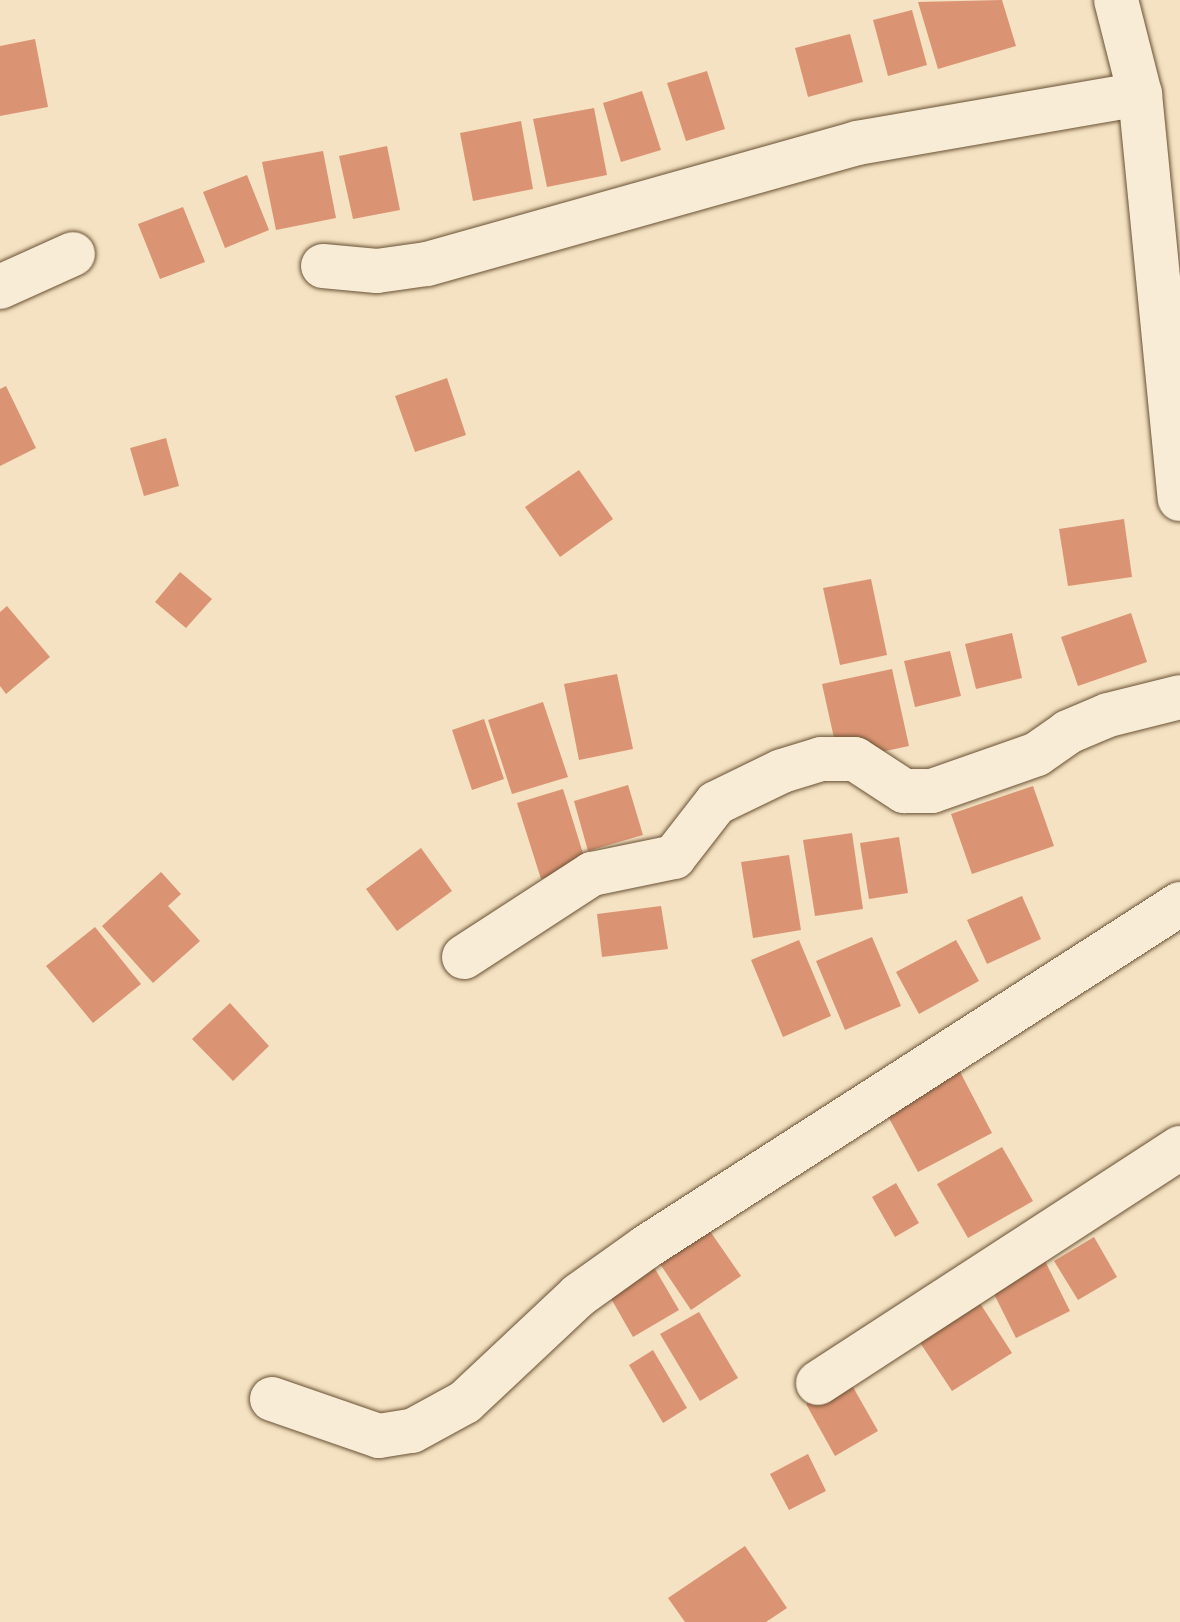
<!DOCTYPE html>
<html>
<head>
<meta charset="utf-8">
<style>
  body { margin:0 }
  #map { position:relative; width:1180px; height:1622px; overflow:hidden; background:#f4e2c2; font-family:"Libre Bodoni",serif }
  div>[style] { position:absolute }
  .building>* { inset:0; background:#db9473 }
  .roads { filter:drop-shadow(0 0 2px #695134) drop-shadow(0 0 2px #695134) }
  .street>* { height:44px; margin:-22px; padding:0 22px; transform-origin:22px; border-radius:22px; background:#f8ecd7 }
  span { translate:-50% -50%; white-space:nowrap; text-align:center; line-height:1.15; -webkit-text-stroke:8px #f8ecd7; paint-order:stroke }
</style>
</head>
<body>
<div id="map">
  <div class="building">
    <div style="clip-path:polygon(1002px 0,1016px 46px,938px 69px,918px 2px)"></div>
    <div style="clip-path:polygon(912px 10px,927px 65px,888px 76px,873px 20px)"></div>
    <div style="clip-path:polygon(850px 34px,863px 82px,808px 97px,795px 48px)"></div>
    <div style="clip-path:polygon(35px 39px,48px 107px,0 116px,0 46px)"></div>
    <div style="clip-path:polygon(707px 71px,725px 129px,686px 141px,667px 83px)"></div>
    <div style="clip-path:polygon(642px 91px,661px 150px,621px 162px,603px 103px)"></div>
    <div style="clip-path:polygon(594px 108px,607px 175px,547px 187px,533px 119px)"></div>
    <div style="clip-path:polygon(521px 121px,533px 189px,473px 201px,460px 133px)"></div>
    <div style="clip-path:polygon(387px 146px,400px 210px,353px 219px,339px 156px)"></div>
    <div style="clip-path:polygon(323px 151px,336px 218px,276px 230px,262px 162px)"></div>
    <div style="clip-path:polygon(247px 175px,269px 230px,225px 248px,203px 192px)"></div>
    <div style="clip-path:polygon(183px 207px,205px 262px,160px 279px,138px 224px)"></div>
    <div style="clip-path:polygon(447px 378px,466px 435px,415px 452px,395px 396px)"></div>
    <div style="clip-path:polygon(6px 386px,36px 448px,0 466px,0 389px)"></div>
    <div style="clip-path:polygon(166px 438px,179px 486px,144px 496px,130px 448px)"></div>
    <div style="clip-path:polygon(579px 470px,613px 519px,560px 557px,525px 507px)"></div>
    <div style="clip-path:polygon(1124px 519px,1132px 577px,1068px 586px,1059px 529px)"></div>
    <div style="clip-path:polygon(180px 572px,212px 599px,186px 628px,155px 602px)"></div>
    <div style="clip-path:polygon(871px 579px,887px 655px,840px 665px,823px 588px)"></div>
    <div style="clip-path:polygon(7px 606px,50px 657px,6px 694px,0 686px,0 612px)"></div>
    <div style="clip-path:polygon(1131px 613px,1147px 662px,1078px 686px,1061px 637px)"></div>
    <div style="clip-path:polygon(1012px 633px,1022px 678px,976px 689px,965px 644px)"></div>
    <div style="clip-path:polygon(950px 651px,961px 696px,915px 707px,904px 661px)"></div>
    <div style="clip-path:polygon(892px 669px,909px 746px,862px 756px,836px 747px,822px 684px)"></div>
    <div style="clip-path:polygon(617px 674px,633px 749px,579px 760px,564px 684px)"></div>
    <div style="clip-path:polygon(543px 702px,568px 777px,512px 794px,488px 720px)"></div>
    <div style="clip-path:polygon(484px 719px,504px 779px,472px 790px,452px 730px)"></div>
    <div style="clip-path:polygon(628px 785px,643px 835px,588px 851px,574px 801px)"></div>
    <div style="clip-path:polygon(1033px 786px,1054px 846px,972px 874px,951px 814px)"></div>
    <div style="clip-path:polygon(563px 789px,587px 866px,541px 879px,517px 803px)"></div>
    <div style="clip-path:polygon(852px 833px,863px 909px,815px 916px,803px 840px)"></div>
    <div style="clip-path:polygon(899px 837px,908px 893px,869px 899px,860px 843px)"></div>
    <div style="clip-path:polygon(421px 848px,452px 891px,397px 931px,366px 889px)"></div>
    <div style="clip-path:polygon(789px 855px,801px 930px,753px 938px,741px 862px)"></div>
    <div style="clip-path:polygon(161px 872px,181px 894px,168px 906px,200px 941px,153px 983px,102px 926px)"></div>
    <div style="clip-path:polygon(1022px 896px,1041px 939px,987px 964px,967px 920px)"></div>
    <div style="clip-path:polygon(661px 906px,668px 949px,602px 957px,597px 914px)"></div>
    <div style="clip-path:polygon(95px 927px,141px 984px,93px 1023px,46px 966px)"></div>
    <div style="clip-path:polygon(872px 937px,901px 1006px,845px 1030px,816px 961px)"></div>
    <div style="clip-path:polygon(799px 940px,831px 1016px,783px 1037px,751px 960px)"></div>
    <div style="clip-path:polygon(956px 940px,979px 981px,919px 1014px,896px 972px)"></div>
    <div style="clip-path:polygon(230px 1003px,269px 1046px,233px 1081px,192px 1039px)"></div>
    <div style="clip-path:polygon(958px 1068px,992px 1133px,918px 1172px,883px 1107px)"></div>
    <div style="clip-path:polygon(1002px 1147px,1033px 1201px,968px 1238px,937px 1184px)"></div>
    <div style="clip-path:polygon(896px 1183px,919px 1223px,895px 1237px,872px 1197px)"></div>
    <div style="clip-path:polygon(703px 1221px,741px 1276px,691px 1310px,654px 1255px)"></div>
    <div style="clip-path:polygon(1094px 1237px,1117px 1277px,1078px 1300px,1054px 1261px)"></div>
    <div style="clip-path:polygon(1045px 1261px,1070px 1311px,1016px 1338px,991px 1288px)"></div>
    <div style="clip-path:polygon(651px 1262px,679px 1310px,633px 1337px,605px 1288px)"></div>
    <div style="clip-path:polygon(976px 1297px,1012px 1353px,952px 1391px,915px 1335px)"></div>
    <div style="clip-path:polygon(699px 1312px,738px 1378px,700px 1401px,660px 1334px)"></div>
    <div style="clip-path:polygon(653px 1350px,687px 1408px,663px 1423px,629px 1365px)"></div>
    <div style="clip-path:polygon(849px 1380px,878px 1431px,835px 1456px,806px 1404px)"></div>
    <div style="clip-path:polygon(808px 1454px,826px 1491px,789px 1510px,770px 1474px)"></div>
    <div style="clip-path:polygon(745px 1546px,787px 1608px,766px 1622px,685px 1622px,668px 1598px)"></div>
  </div>
  <div class="roads">
    <div class="street">
      <div style="left:1116px;top:0;width:97px;rotate:75.7deg"></div>
      <div style="left:1140px;top:94px;width:407px;rotate:84.4deg"></div>
      <div style="left:323px;top:266px;width:54px;rotate:5.3deg"></div>
      <div style="left:377px;top:271px;width:50px;rotate:-8deg"></div>
      <div style="left:427px;top:264px;width:447px;rotate:-15.7deg"></div>
      <div style="left:857px;top:143px;width:287px;rotate:-9.8deg"></div>
      <div style="left:0;top:287px;width:80px;rotate:-24.3deg"></div>
      <div style="left:464px;top:957px;width:153px;rotate:-33deg"></div>
      <div style="left:592px;top:874px;width:84px;rotate:-11.7deg"></div>
      <div style="left:674px;top:857px;width:68px;rotate:-52.1deg"></div>
      <div style="left:716px;top:803px;width:73px;rotate:-25.9deg"></div>
      <div style="left:782px;top:771px;width:41px;rotate:-17.1deg"></div>
      <div style="left:821px;top:759px;width:34px"></div>
      <div style="left:855px;top:759px;width:59px;rotate:33.1deg"></div>
      <div style="left:904px;top:791px;width:28px"></div>
      <div style="left:932px;top:791px;width:111px;rotate:-19.4deg"></div>
      <div style="left:1037px;top:754px;width:38px;rotate:-35deg"></div>
      <div style="left:1068px;top:732px;width:43px;rotate:-23deg"></div>
      <div style="left:1108px;top:715px;width:74px;rotate:-14deg"></div>
      <div style="left:818px;top:1383px;width:432px;rotate:-33deg"></div>
      <div style="left:272px;top:1399px;width:113px;rotate:19.1deg"></div>
      <div style="left:379px;top:1436px;width:33px;rotate:-9deg"></div>
      <div style="left:412px;top:1431px;width:60px;rotate:-28.7deg"></div>
      <div style="left:465px;top:1402px;width:156px;rotate:-43.2deg"></div>
      <div style="left:579px;top:1295px;width:82px;rotate:-35.6deg"></div>
      <div style="left:646px;top:1247px;width:635px;rotate:-32.71deg"></div>
    </div>
  </div>
</div>
</body>
</html>
